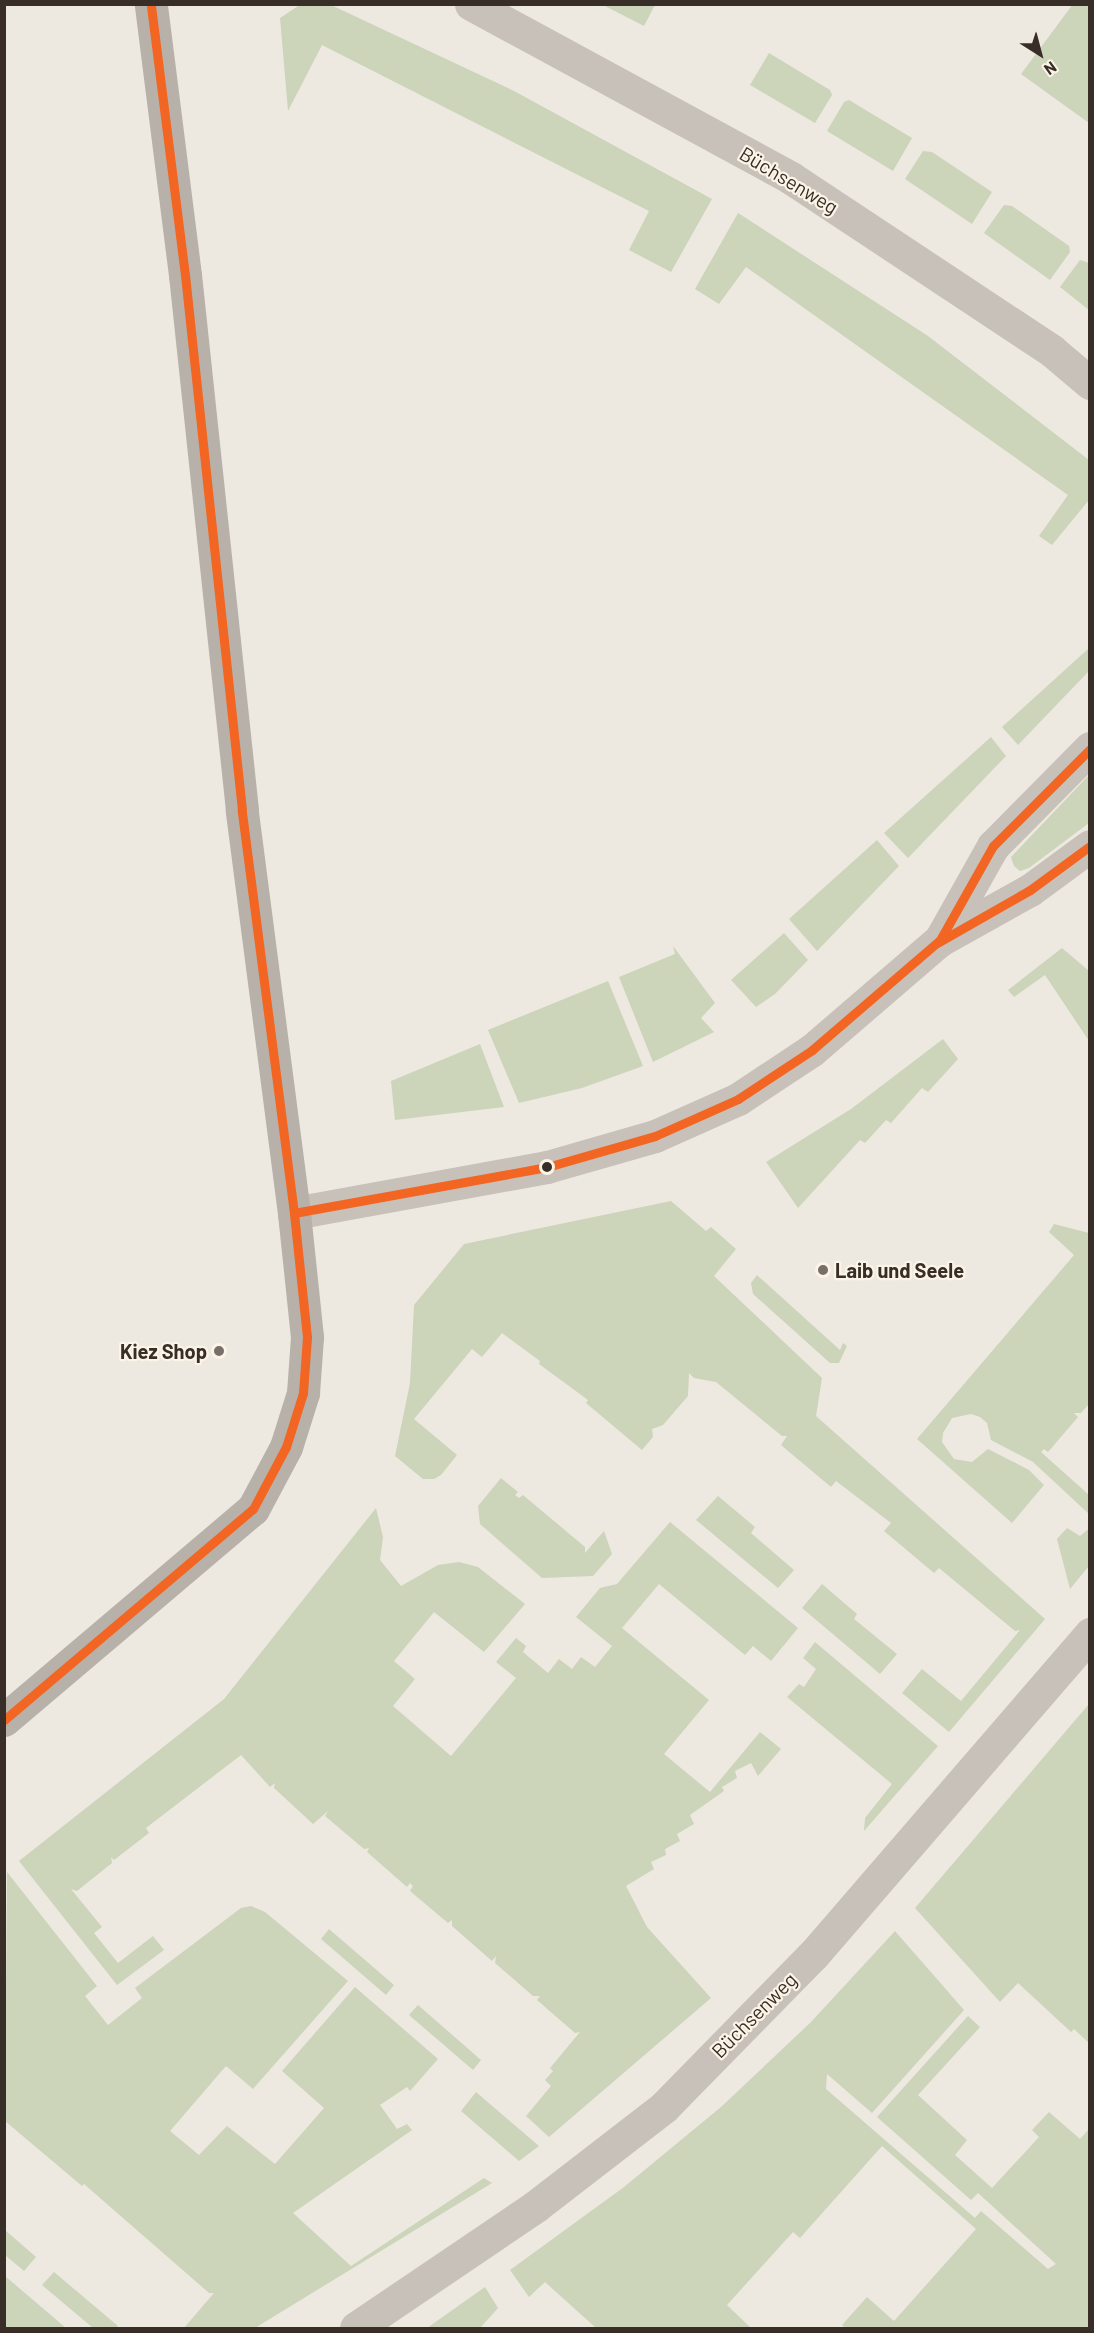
<!DOCTYPE html>
<html>
<head>
<meta charset="utf-8">
<style>
  body { margin:0 }
  #map { position:relative; width:1094px; height:2333px; overflow:hidden; background:#ede9e1; font-family:Barlow,sans-serif }
  div>[style] { position:absolute }
  .green>* { inset:0; background:#ccd4b9 }
  .street>* { height:33px; margin:-16.5px; padding:0 16.5px; transform-origin:16.5px; border-radius:16.5px; background:#c7c1b9 }
  .secondary>* { height:33px; margin:-16.5px; padding:0 16.5px; transform-origin:16.5px; border-radius:16.5px; background:#b7b1aa }
  .bus-1>* { height:9px; margin:-4.5px; padding:0 4.5px; transform-origin:4.5px; border-radius:4.5px; background:#f26522 }
  .dots>* { width:16px; height:16px; translate:-50% -50%; box-sizing:border-box; border:3px solid #fbf4e7; border-radius:50% }
  span { translate:-50% -50%; white-space:nowrap; text-align:center; line-height:1.15; -webkit-text-stroke:4.5px #fbf4e7; paint-order:stroke }
  .street-label { font-size:20px; color:#382e27 }
  .poi-label { font-size:20px; color:#382e27; font-weight:700 }
  .left { translate:0 -50%; text-align:left }
  .right { translate:-100% -50%; text-align:right }
  .frame { position:absolute; inset:0; border:6px solid #382e27; pointer-events:none }
  .north { position:absolute; left:1010px; top:24px; width:60px; height:60px; -webkit-text-stroke:4px #fbf4e7; paint-order:stroke; rotate:144deg; font-size:16px; font-weight:700; line-height:24px; text-align:center; color:#382e27 }
  .north::after { content:''; display:block; margin:auto; width:21px; height:27px; background:#382e27; clip-path:polygon(50% 0,100% 100%,50% 72%,0 100%) }
</style>
</head>
<body>
<div id="map">
  <div class="green">
    <div style="clip-path:polygon(301px 4px,331px 5px,514px 91px,712px 199px,671px 272px,629px 250px,649px 211px,322px 45px,288px 111px,280px 18px)"></div>
    <div style="clip-path:polygon(1073px 4px,1089px 5px,1089px 123px,1021px 74px)"></div>
    <div style="clip-path:polygon(603px 5px,655px 5px,644px 26px)"></div>
    <div style="clip-path:polygon(769px 53px,830px 90px,832px 95px,815px 123px,750px 85px)"></div>
    <div style="clip-path:polygon(849px 100px,912px 138px,893px 171px,827px 131px,844px 102px)"></div>
    <div style="clip-path:polygon(923px 151px,932px 152px,992px 192px,972px 224px,905px 179px)"></div>
    <div style="clip-path:polygon(1004px 205px,1012px 206px,1069px 246px,1070px 252px,1050px 280px,984px 233px)"></div>
    <div style="clip-path:polygon(738px 213px,928px 336px,1089px 460px,1089px 500px,1052px 545px,1039px 536px,1068px 495px,746px 267px,719px 304px,695px 289px)"></div>
    <div style="clip-path:polygon(1080px 260px,1089px 263px,1089px 310px,1060px 287px)"></div>
    <div style="clip-path:polygon(1088px 649px,1089px 671px,1018px 745px,1002px 727px)"></div>
    <div style="clip-path:polygon(991px 737px,1006px 756px,908px 858px,884px 833px)"></div>
    <div style="clip-path:polygon(1089px 775px,1089px 823px,1029px 868px,1020px 871px,1014px 866px,1011px 857px)"></div>
    <div style="clip-path:polygon(877px 840px,899px 866px,817px 951px,789px 919px)"></div>
    <div style="clip-path:polygon(784px 933px,808px 960px,775px 994px,756px 1007px,731px 980px)"></div>
    <div style="clip-path:polygon(673px 946px,715px 1003px,701px 1018px,714px 1032px,653px 1062px,619px 977px,675px 954px)"></div>
    <div style="clip-path:polygon(1062px 948px,1089px 971px,1089px 1041px,1045px 975px,1014px 997px,1008px 990px)"></div>
    <div style="clip-path:polygon(608px 981px,643px 1066px,582px 1088px,519px 1103px,488px 1030px)"></div>
    <div style="clip-path:polygon(943px 1039px,958px 1059px,928px 1092px,922px 1088px,891px 1123px,886px 1120px,865px 1143px,860px 1140px,798px 1208px,766px 1162px,851px 1109px)"></div>
    <div style="clip-path:polygon(480px 1044px,504px 1107px,395px 1120px,391px 1081px)"></div>
    <div style="clip-path:polygon(671px 1201px,706px 1231px,711px 1227px,736px 1249px,714px 1276px,822px 1378px,816px 1416px,1045px 1619px,949px 1732px,902px 1693px,922px 1669px,961px 1701px,1020px 1630px,1015px 1631px,939px 1568px,934px 1573px,884px 1531px,891px 1523px,836px 1481px,831px 1487px,781px 1445px,787px 1436px,782px 1436px,716px 1382px,694px 1378px,689px 1373px,688px 1396px,663px 1425px,652px 1429px,653px 1437px,642px 1450px,586px 1403px,588px 1400px,539px 1364px,540px 1361px,502px 1333px,482px 1357px,472px 1349px,414px 1419px,457px 1455px,441px 1475px,434px 1479px,423px 1479px,395px 1456px,410px 1383px,414px 1305px,464px 1244px)"></div>
    <div style="clip-path:polygon(1054px 1224px,1089px 1233px,1089px 1404px,1081px 1413px,1074px 1413px,1078px 1417px,1048px 1452px,1044px 1449px,1041px 1452px,1089px 1495px,1089px 1514px,1033px 1462px,991px 1440px,987px 1423px,980px 1417px,971px 1414px,952px 1418px,943px 1433px,942px 1442px,954px 1459px,972px 1462px,988px 1449px,1029px 1470px,1044px 1485px,1012px 1523px,917px 1439px,1074px 1255px,1049px 1232px)"></div>
    <div style="clip-path:polygon(757px 1275px,840px 1350px,843px 1343px,847px 1346px,839px 1363px,830px 1363px,753px 1294px,751px 1283px)"></div>
    <div style="clip-path:polygon(501px 1478px,518px 1492px,515px 1495px,519px 1498px,523px 1495px,585px 1547px,585px 1553px,604px 1531px,612px 1554px,593px 1576px,542px 1578px,480px 1524px,478px 1506px)"></div>
    <div style="clip-path:polygon(718px 1496px,755px 1527px,751px 1533px,794px 1570px,778px 1588px,696px 1520px)"></div>
    <div style="clip-path:polygon(376px 1508px,383px 1537px,380px 1560px,401px 1586px,438px 1565px,459px 1562px,478px 1567px,525px 1604px,484px 1652px,434px 1612px,394px 1661px,415px 1679px,393px 1706px,451px 1756px,516px 1678px,496px 1662px,516px 1638px,526px 1646px,523px 1652px,548px 1673px,559px 1659px,572px 1669px,581px 1657px,595px 1667px,612px 1646px,576px 1617px,600px 1588px,617px 1584px,670px 1522px,798px 1628px,771px 1661px,753px 1646px,745px 1655px,659px 1584px,622px 1628px,709px 1700px,664px 1754px,710px 1792px,760px 1732px,781px 1749px,758px 1776px,751px 1763px,735px 1771px,737px 1778px,722px 1787px,724px 1791px,690px 1815px,694px 1824px,677px 1834px,680px 1841px,665px 1849px,666px 1855px,651px 1862px,654px 1869px,626px 1886px,647px 1927px,711px 1998px,549px 2137px,526px 2116px,551px 2086px,545px 2080px,553px 2071px,550px 2068px,580px 2032px,575px 2033px,537px 2000px,540px 1996px,533px 1996px,495px 1963px,496px 1956px,492px 1961px,452px 1926px,452px 1920px,448px 1923px,410px 1891px,413px 1886px,410px 1883px,407px 1887px,367px 1852px,369px 1848px,364px 1849px,325px 1816px,328px 1811px,313px 1824px,274px 1788px,275px 1783px,270px 1787px,241px 1755px,146px 1828px,149px 1833px,114px 1860px,111px 1857px,112px 1863px,77px 1891px,71px 1889px,102px 1927px,94px 1933px,118px 1963px,153px 1936px,164px 1950px,117px 1985px,19px 1861px,224px 1699px)"></div>
    <div style="clip-path:polygon(1067px 1528px,1080px 1536px,1090px 1528px,1089px 1566px,1070px 1589px,1057px 1539px)"></div>
    <div style="clip-path:polygon(822px 1584px,857px 1614px,854px 1619px,897px 1654px,880px 1674px,802px 1608px)"></div>
    <div style="clip-path:polygon(815px 1642px,938px 1746px,864px 1831px,865px 1818px,892px 1784px,787px 1697px,799px 1684px,804px 1687px,816px 1669px,803px 1658px)"></div>
    <div style="clip-path:polygon(1089px 1704px,1089px 2043px,1074px 2029px,1071px 2032px,1018px 1983px,1000px 2002px,915px 1908px)"></div>
    <div style="clip-path:polygon(7px 1872px,97px 1986px,85px 1996px,108px 2025px,142px 1998px,135px 1988px,241px 1908px,251px 1906px,265px 1912px,348px 1981px,253px 2089px,226px 2066px,170px 2131px,199px 2155px,227px 2126px,275px 2164px,324px 2108px,282px 2071px,355px 1987px,438px 2059px,410px 2091px,407px 2087px,380px 2105px,397px 2129px,407px 2124px,412px 2130px,293px 2213px,351px 2266px,484px 2178px,492px 2183px,255px 2328px,184px 2328px,214px 2293px,209px 2293px,84px 2184px,82px 2186px,5px 2121px)"></div>
    <div style="clip-path:polygon(329px 1929px,394px 1985px,386px 1995px,321px 1939px)"></div>
    <div style="clip-path:polygon(895px 1931px,964px 2010px,872px 2113px,827px 2074px,826px 2089px,975px 2218px,981px 2211px,1048px 2269px,1056px 2264px,978px 2193px,971px 2200px,877px 2117px,968px 2016px,980px 2027px,918px 2095px,967px 2140px,955px 2155px,992px 2188px,1039px 2137px,1032px 2130px,1049px 2112px,1080px 2139px,1089px 2129px,1089px 2328px,846px 2328px,842px 2325px,867px 2297px,894px 2321px,976px 2229px,882px 2146px,800px 2238px,793px 2232px,727px 2305px,751px 2328px,596px 2328px,545px 2282px,529px 2297px,510px 2270px,624px 2187px,721px 2107px,811px 2022px)"></div>
    <div style="clip-path:polygon(418px 2005px,481px 2060px,473px 2070px,409px 2015px)"></div>
    <div style="clip-path:polygon(476px 2092px,539px 2146px,519px 2161px,461px 2111px)"></div>
    <div style="clip-path:polygon(5px 2230px,36px 2257px,24px 2271px,5px 2255px)"></div>
    <div style="clip-path:polygon(54px 2272px,118px 2326px,115px 2328px,93px 2328px,42px 2285px)"></div>
    <div style="clip-path:polygon(5px 2276px,66px 2328px,5px 2328px)"></div>
    <div style="clip-path:polygon(485px 2287px,498px 2308px,480px 2328px,427px 2328px)"></div>
  </div>
  <div class="street">
    <div style="left:471px;top:4px;width:364px;rotate:28.5deg"></div>
    <div style="left:791px;top:178px;width:313px;rotate:33.5deg"></div>
    <div style="left:1052px;top:351px;width:50px;rotate:40.1deg"></div>
    <div style="left:940px;top:940px;width:108px;rotate:-60.6deg"></div>
    <div style="left:993px;top:846px;width:138px;rotate:-45.3deg"></div>
    <div style="left:294px;top:1213px;width:257px;rotate:-10.3deg"></div>
    <div style="left:547px;top:1167px;width:112px;rotate:-16deg"></div>
    <div style="left:655px;top:1136px;width:91px;rotate:-24deg"></div>
    <div style="left:738px;top:1099px;width:89px;rotate:-33.5deg"></div>
    <div style="left:812px;top:1050px;width:169px;rotate:-40.7deg"></div>
    <div style="left:940px;top:940px;width:103px;rotate:-29.1deg"></div>
    <div style="left:1030px;top:890px;width:74px;rotate:-36.3deg"></div>
    <div style="left:356px;top:2328px;width:217px;rotate:-34.1deg"></div>
    <div style="left:536px;top:2206px;width:162px;rotate:-37.7deg"></div>
    <div style="left:664px;top:2107px;width:214px;rotate:-45.6deg"></div>
    <div style="left:814px;top:1954px;width:423px;rotate:-49.2deg"></div>
  </div>
  <div class="secondary">
    <div style="left:4px;top:1720px;width:326px;rotate:-40.3deg"></div>
    <div style="left:253px;top:1509px;width:70px;rotate:-62deg"></div>
    <div style="left:286px;top:1447px;width:57px;rotate:-72.5deg"></div>
    <div style="left:303px;top:1393px;width:56px;rotate:-85.9deg"></div>
    <div style="left:307px;top:1337px;width:125px;rotate:-96deg"></div>
    <div style="left:294px;top:1213px;width:406px;rotate:-97.4deg"></div>
    <div style="left:242px;top:810px;width:538px;rotate:-96.08deg"></div>
    <div style="left:185px;top:275px;width:273px;rotate:-97.2deg"></div>
  </div>
  <div class="bus-1">
    <div style="left:937px;top:943px;width:107px;rotate:-29.7deg"></div>
    <div style="left:1030px;top:890px;width:74px;rotate:-36.3deg"></div>
    <div style="left:294px;top:1213px;width:257px;rotate:-10.3deg"></div>
    <div style="left:547px;top:1167px;width:112px;rotate:-16deg"></div>
    <div style="left:655px;top:1136px;width:91px;rotate:-24deg"></div>
    <div style="left:738px;top:1099px;width:89px;rotate:-33.5deg"></div>
    <div style="left:812px;top:1050px;width:169px;rotate:-40.7deg"></div>
    <div style="left:940px;top:940px;width:108px;rotate:-60.6deg"></div>
    <div style="left:993px;top:846px;width:137px;rotate:-45deg"></div>
    <div style="left:4px;top:1720px;width:326px;rotate:-40.3deg"></div>
    <div style="left:253px;top:1509px;width:70px;rotate:-62deg"></div>
    <div style="left:286px;top:1447px;width:57px;rotate:-72.5deg"></div>
    <div style="left:303px;top:1393px;width:56px;rotate:-85.9deg"></div>
    <div style="left:307px;top:1337px;width:125px;rotate:-96deg"></div>
    <div style="left:294px;top:1213px;width:406px;rotate:-97.4deg"></div>
    <div style="left:242px;top:810px;width:538px;rotate:-96.08deg"></div>
    <div style="left:185px;top:275px;width:273px;rotate:-97.2deg"></div>
  </div>
  <div class="dots">
    <div style="left:547px;top:1167px;background:#382e27"></div>
    <div style="left:823px;top:1270px;background:#776f68"></div>
    <div style="left:219px;top:1351px;background:#776f68"></div>
  </div>
  <div class="street-label">
    <span style="left:789px;top:180px;rotate:31deg">Büchsenweg</span>
    <span style="left:754px;top:2015px;rotate:-45deg">Büchsenweg</span>
  </div>
  <div class="poi-label">
    <span class="left" style="left:835px;top:1270px">Laib und Seele</span>
    <span class="right" style="left:207px;top:1351px">Kiez Shop</span>
  </div>
  <div class="frame"></div>
  <div class="north">N</div>
</div>
</body>
</html>
